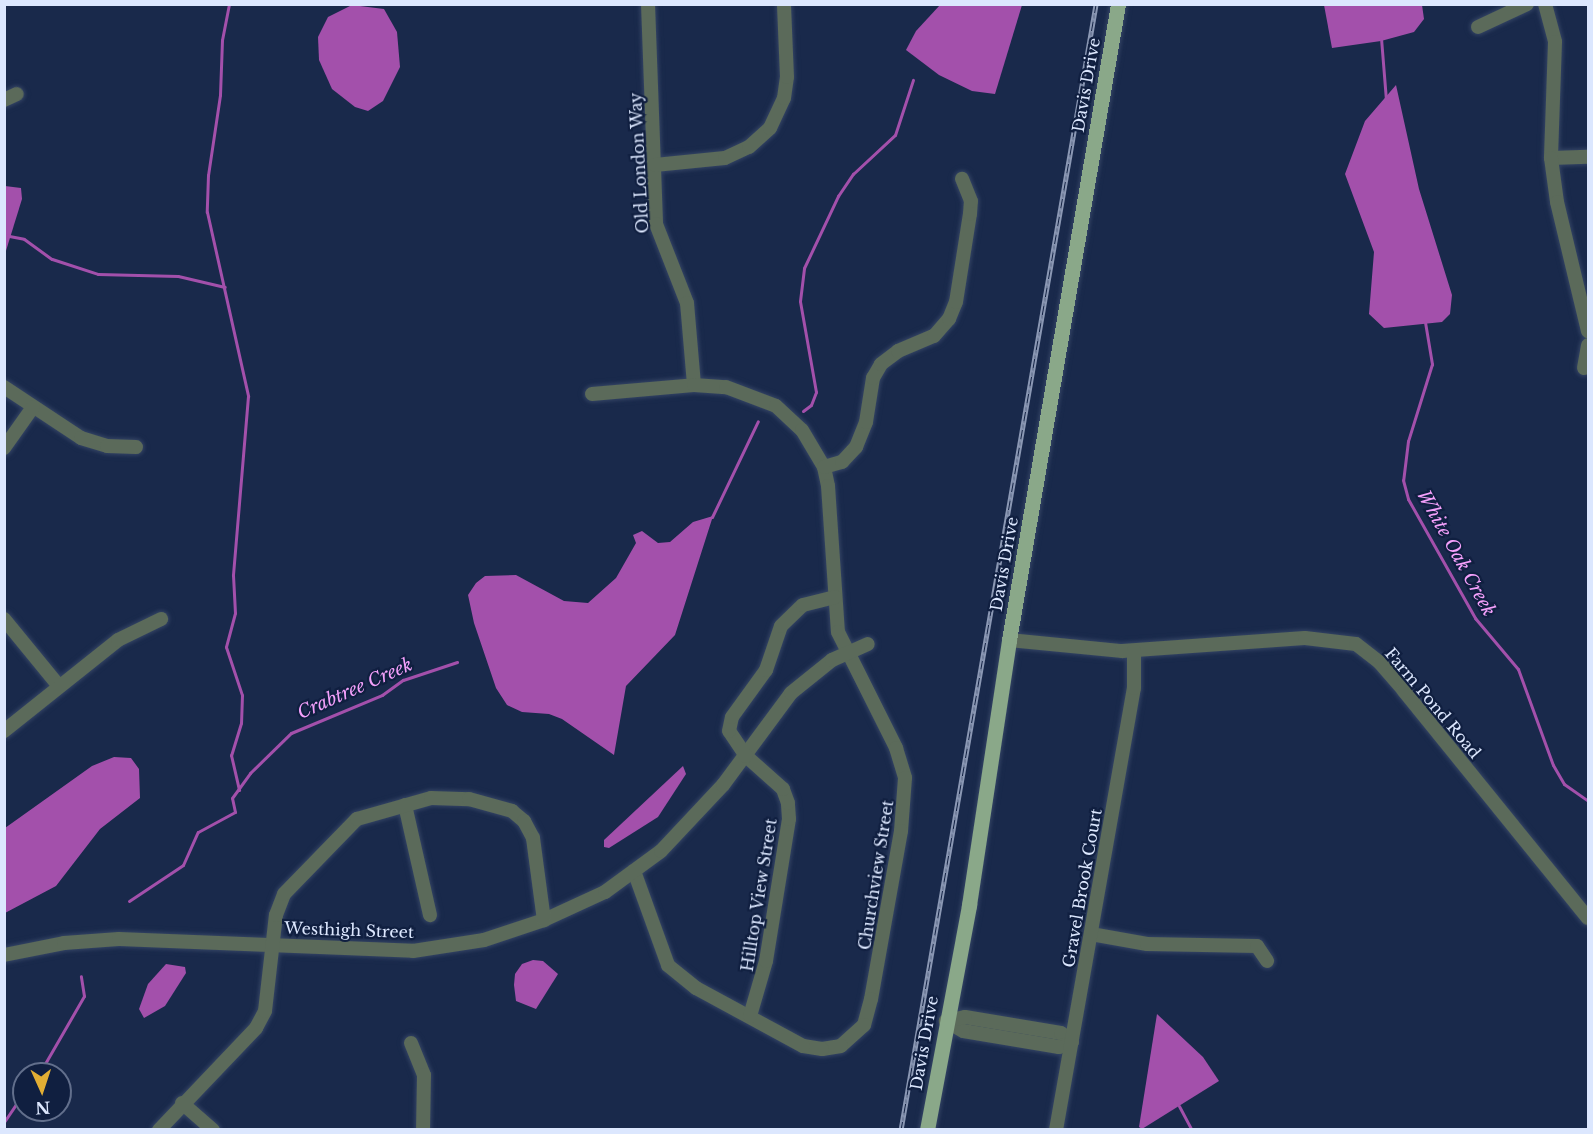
<!DOCTYPE html>
<html>
<head>
<meta charset="utf-8">
<style>
  body { margin:0 }
  #map { position:relative; width:1593px; height:1134px; overflow:hidden; background:#19294b; font-family:"Libre Baskerville",serif }
  div>[style] { position:absolute }
  .water>* { inset:0; background:#a350ab }
  .stream>* { height:3px; margin:-1.5px; padding:0 1.5px; transform-origin:1.5px; border-radius:1.5px; background:#a350ab }
  .roads { filter:drop-shadow(0 0 2px #344464) drop-shadow(0 0 2px #344464) }
  .minor>* { height:14px; margin:-7px; padding:0 7px; transform-origin:7px; border-radius:7px; background:#5b6a5a }
  .major>* { height:15px; margin:-7.5px; padding:0 7.5px; transform-origin:7.5px; border-radius:7.5px; background:#8aa889 }
  .rail>* { height:5px; margin-top:-2.5px; transform-origin:0; background:repeating-linear-gradient(90deg,#101f40 0 9px,#8b98b4 0 18px); box-sizing:border-box; border-block:2px solid #8b98b4 }
  span { translate:-50% -50%; white-space:nowrap; text-align:center; line-height:1.15; -webkit-text-stroke:4.5px #101f40; paint-order:stroke }
  .street-label { font-size:16px; color:#dce7fe }
  .water-label { font-size:18px; color:#f5a1fc; font-style:italic }
  .frame { position:absolute; inset:0; border:6px solid #dce7fe; pointer-events:none }
  .north { position:absolute; left:12px; top:1062px; width:60px; height:60px; box-sizing:border-box; background:#101f40; border:2px solid #626f8c; border-radius:50%; rotate:177deg; font-size:16px; font-weight:700; line-height:24px; text-align:center; color:#dce7fe }
  .north::after { content:''; display:block; margin:auto; width:21px; height:27px; background:#e2ae34; clip-path:polygon(50% 0,100% 100%,50% 72%,0 100%) }
</style>
</head>
<body>
<div id="map">
  <div class="water">
    <div style="clip-path:polygon(352px 5px,384px 9px,397px 32px,400px 67px,383px 101px,368px 111px,355px 107px,332px 89px,319px 60px,318px 37px,328px 17px)"></div>
    <div style="clip-path:polygon(940px 5px,1022px 5px,995px 94px,972px 91px,939px 75px,906px 50px,916px 31px)"></div>
    <div style="clip-path:polygon(1324px 5px,1422px 5px,1424px 19px,1414px 32px,1381px 41px,1332px 48px)"></div>
    <div style="clip-path:polygon(1396px 85px,1419px 189px,1452px 295px,1450px 314px,1442px 322px,1384px 328px,1369px 314px,1374px 252px,1345px 174px,1365px 121px)"></div>
    <div style="clip-path:polygon(5px 186px,21px 188px,22px 199px,5px 254px)"></div>
    <div style="clip-path:polygon(713px 516px,675px 635px,626px 686px,614px 755px,562px 719px,549px 714px,522px 712px,507px 705px,496px 688px,474px 623px,468px 595px,476px 583px,485px 576px,516px 575px,564px 601px,588px 603px,616px 578px,636px 543px,633px 535px,642px 531px,658px 543px,670px 542px,693px 522px)"></div>
    <div style="clip-path:polygon(114px 757px,131px 758px,139px 769px,140px 798px,100px 829px,56px 886px,5px 913px,5px 828px,92px 766px)"></div>
    <div style="clip-path:polygon(683px 766px,686px 774px,658px 817px,609px 848px,604px 847px,604px 840px)"></div>
    <div style="clip-path:polygon(533px 960px,543px 961px,558px 974px,536px 1009px,516px 1001px,514px 985px,515px 974px,522px 964px)"></div>
    <div style="clip-path:polygon(166px 964px,185px 967px,186px 973px,165px 1006px,144px 1018px,139px 1009px,148px 984px)"></div>
    <div style="clip-path:polygon(1157px 1014px,1203px 1057px,1219px 1081px,1142px 1129px,1139px 1127px)"></div>
  </div>
  <div class="stream">
    <div style="left:229px;top:4px;width:37px;rotate:101deg"></div>
    <div style="left:222px;top:40px;width:55px;rotate:92.1deg"></div>
    <div style="left:220px;top:95px;width:81px;rotate:98.5deg"></div>
    <div style="left:208px;top:175px;width:37px;rotate:92deg"></div>
    <div style="left:207px;top:212px;width:189px;rotate:77.4deg"></div>
    <div style="left:248px;top:396px;width:180px;rotate:94.8deg"></div>
    <div style="left:233px;top:575px;width:38px;rotate:87deg"></div>
    <div style="left:235px;top:613px;width:35px;rotate:105deg"></div>
    <div style="left:226px;top:647px;width:51px;rotate:71.6deg"></div>
    <div style="left:242px;top:695px;width:28px;rotate:92deg"></div>
    <div style="left:241px;top:723px;width:34px;rotate:107deg"></div>
    <div style="left:231px;top:755px;width:36px;rotate:77deg"></div>
    <div style="left:1381px;top:38px;width:62px;rotate:85.4deg"></div>
    <div style="left:4px;top:235px;width:20px;rotate:11deg"></div>
    <div style="left:24px;top:239px;width:34px;rotate:36deg"></div>
    <div style="left:52px;top:259px;width:48px;rotate:18.1deg"></div>
    <div style="left:98px;top:274px;width:80px;rotate:1.4deg"></div>
    <div style="left:178px;top:276px;width:48px;rotate:13.2deg"></div>
    <div style="left:1425px;top:322px;width:43px;rotate:80.5deg"></div>
    <div style="left:1432px;top:364px;width:81px;rotate:107.3deg"></div>
    <div style="left:1408px;top:441px;width:39px;rotate:97deg"></div>
    <div style="left:1403px;top:480px;width:20px;rotate:75deg"></div>
    <div style="left:1408px;top:499px;width:137px;rotate:60.6deg"></div>
    <div style="left:1475px;top:618px;width:67px;rotate:49.9deg"></div>
    <div style="left:1518px;top:669px;width:102px;rotate:70deg"></div>
    <div style="left:1553px;top:765px;width:22px;rotate:60deg"></div>
    <div style="left:1564px;top:784px;width:29px;rotate:35deg"></div>
    <div style="left:803px;top:411px;width:10px;rotate:-37deg"></div>
    <div style="left:811px;top:405px;width:14px;rotate:-69deg"></div>
    <div style="left:816px;top:392px;width:92px;rotate:-100deg"></div>
    <div style="left:800px;top:301px;width:33px;rotate:-83deg"></div>
    <div style="left:804px;top:268px;width:80px;rotate:-64.7deg"></div>
    <div style="left:838px;top:196px;width:27px;rotate:-56deg"></div>
    <div style="left:853px;top:174px;width:57px;rotate:-42.9deg"></div>
    <div style="left:895px;top:135px;width:58px;rotate:-71.9deg"></div>
    <div style="left:712px;top:517px;width:106px;rotate:-64.4deg"></div>
    <div style="left:129px;top:901px;width:65px;rotate:-33.7deg"></div>
    <div style="left:183px;top:865px;width:36px;rotate:-66deg"></div>
    <div style="left:198px;top:832px;width:42px;rotate:-28.4deg"></div>
    <div style="left:235px;top:812px;width:14px;rotate:-102deg"></div>
    <div style="left:232px;top:798px;width:31px;rotate:-54deg"></div>
    <div style="left:250px;top:773px;width:57px;rotate:-44.3deg"></div>
    <div style="left:291px;top:733px;width:99px;rotate:-22.7deg"></div>
    <div style="left:382px;top:695px;width:26px;rotate:-36deg"></div>
    <div style="left:403px;top:680px;width:57px;rotate:-18.4deg"></div>
    <div style="left:39px;top:1074px;width:90px;rotate:-60deg"></div>
    <div style="left:84px;top:996px;width:20px;rotate:-99deg"></div>
    <div style="left:1179px;top:1106px;width:27px;rotate:62deg"></div>
    <div style="left:4px;top:1122px;width:36px;rotate:-56deg"></div>
  </div>
  <div class="roads">
    <div class="minor">
      <div style="left:648px;top:4px;width:220px;rotate:87.9deg"></div>
      <div style="left:656px;top:224px;width:85px;rotate:68.6deg"></div>
      <div style="left:687px;top:303px;width:82px;rotate:85.1deg"></div>
      <div style="left:1545px;top:4px;width:39px;rotate:75deg"></div>
      <div style="left:1555px;top:42px;width:116px;rotate:92deg"></div>
      <div style="left:1551px;top:158px;width:37px;rotate:-2deg"></div>
      <div style="left:1478px;top:27px;width:54px;rotate:-25.1deg"></div>
      <div style="left:4px;top:100px;width:14px;rotate:-25deg"></div>
      <div style="left:1551px;top:158px;width:44px;rotate:82.2deg"></div>
      <div style="left:1557px;top:202px;width:133px;rotate:76.5deg"></div>
      <div style="left:655px;top:165px;width:70px;rotate:-5.7deg"></div>
      <div style="left:725px;top:158px;width:26px;rotate:-25deg"></div>
      <div style="left:749px;top:147px;width:28px;rotate:-42deg"></div>
      <div style="left:770px;top:128px;width:33px;rotate:-65deg"></div>
      <div style="left:784px;top:98px;width:21px;rotate:-82deg"></div>
      <div style="left:787px;top:77px;width:73px;rotate:-92.4deg"></div>
      <div style="left:1584px;top:368px;width:23px;rotate:-80deg"></div>
      <div style="left:4px;top:387px;width:92px;rotate:33.5deg"></div>
      <div style="left:81px;top:438px;width:27px;rotate:17deg"></div>
      <div style="left:107px;top:446px;width:29px;rotate:2deg"></div>
      <div style="left:592px;top:394px;width:102px;rotate:-5deg"></div>
      <div style="left:694px;top:385px;width:32px;rotate:4deg"></div>
      <div style="left:726px;top:387px;width:53px;rotate:20.8deg"></div>
      <div style="left:776px;top:406px;width:35px;rotate:43deg"></div>
      <div style="left:802px;top:430px;width:43px;rotate:59.3deg"></div>
      <div style="left:824px;top:467px;width:19px;rotate:78deg"></div>
      <div style="left:828px;top:486px;width:146px;rotate:86.1deg"></div>
      <div style="left:838px;top:632px;width:130px;rotate:63.4deg"></div>
      <div style="left:896px;top:748px;width:31px;rotate:73deg"></div>
      <div style="left:905px;top:778px;width:53px;rotate:94.3deg"></div>
      <div style="left:901px;top:831px;width:171px;rotate:100.1deg"></div>
      <div style="left:871px;top:999px;width:27px;rotate:105deg"></div>
      <div style="left:864px;top:1025px;width:31px;rotate:138deg"></div>
      <div style="left:841px;top:1046px;width:19px;rotate:171deg"></div>
      <div style="left:822px;top:1049px;width:19px;rotate:-171deg"></div>
      <div style="left:803px;top:1046px;width:122px;rotate:-151.5deg"></div>
      <div style="left:696px;top:988px;width:36px;rotate:-141deg"></div>
      <div style="left:668px;top:965px;width:100px;rotate:-109.9deg"></div>
      <div style="left:4px;top:448px;width:50px;rotate:-54.7deg"></div>
      <div style="left:824px;top:467px;width:19px;rotate:-16deg"></div>
      <div style="left:842px;top:462px;width:21px;rotate:-47deg"></div>
      <div style="left:856px;top:447px;width:27px;rotate:-68deg"></div>
      <div style="left:866px;top:422px;width:45px;rotate:-81deg"></div>
      <div style="left:873px;top:378px;width:16px;rotate:-60deg"></div>
      <div style="left:881px;top:364px;width:21px;rotate:-37deg"></div>
      <div style="left:898px;top:351px;width:39px;rotate:-23deg"></div>
      <div style="left:934px;top:336px;width:23px;rotate:-49deg"></div>
      <div style="left:949px;top:319px;width:18px;rotate:-68deg"></div>
      <div style="left:956px;top:302px;width:89px;rotate:-81deg"></div>
      <div style="left:970px;top:214px;width:13px;rotate:-86deg"></div>
      <div style="left:971px;top:201px;width:24px;rotate:-112deg"></div>
      <div style="left:4px;top:619px;width:85px;rotate:50.7deg"></div>
      <div style="left:1009px;top:640px;width:114px;rotate:5.6deg"></div>
      <div style="left:1122px;top:651px;width:183px;rotate:-4.1deg"></div>
      <div style="left:1305px;top:638px;width:51px;rotate:6.7deg"></div>
      <div style="left:1356px;top:644px;width:31px;rotate:38deg"></div>
      <div style="left:1380px;top:663px;width:37px;rotate:49deg"></div>
      <div style="left:1404px;top:691px;width:292px;rotate:51deg"></div>
      <div style="left:4px;top:731px;width:146px;rotate:-38.6deg"></div>
      <div style="left:118px;top:640px;width:48px;rotate:-26deg"></div>
      <div style="left:405px;top:805px;width:113px;rotate:77.2deg"></div>
      <div style="left:1091px;top:934px;width:57px;rotate:10.1deg"></div>
      <div style="left:1147px;top:944px;width:110px;rotate:1deg"></div>
      <div style="left:1257px;top:946px;width:18px;rotate:56deg"></div>
      <div style="left:4px;top:955px;width:61px;rotate:-11.3deg"></div>
      <div style="left:64px;top:943px;width:55px;rotate:-4.2deg"></div>
      <div style="left:119px;top:939px;width:294px;rotate:2.3deg"></div>
      <div style="left:413px;top:951px;width:72px;rotate:-8.8deg"></div>
      <div style="left:484px;top:940px;width:63px;rotate:-18.4deg"></div>
      <div style="left:544px;top:920px;width:67px;rotate:-24.7deg"></div>
      <div style="left:605px;top:892px;width:69px;rotate:-36.2deg"></div>
      <div style="left:661px;top:851px;width:91px;rotate:-46.8deg"></div>
      <div style="left:723px;top:785px;width:114px;rotate:-53.5deg"></div>
      <div style="left:791px;top:693px;width:53px;rotate:-38.8deg"></div>
      <div style="left:832px;top:660px;width:39px;rotate:-24deg"></div>
      <div style="left:750px;top:1016px;width:57px;rotate:-73.8deg"></div>
      <div style="left:766px;top:961px;width:144px;rotate:-80.8deg"></div>
      <div style="left:789px;top:819px;width:16px;rotate:-94deg"></div>
      <div style="left:788px;top:803px;width:15px;rotate:-110deg"></div>
      <div style="left:783px;top:789px;width:50px;rotate:-138.3deg"></div>
      <div style="left:746px;top:756px;width:30px;rotate:-124deg"></div>
      <div style="left:729px;top:731px;width:14px;rotate:-78deg"></div>
      <div style="left:732px;top:717px;width:58px;rotate:-54.1deg"></div>
      <div style="left:766px;top:670px;width:46px;rotate:-71.2deg"></div>
      <div style="left:781px;top:626px;width:30px;rotate:-44deg"></div>
      <div style="left:803px;top:605px;width:33px;rotate:-14deg"></div>
      <div style="left:965px;top:1017px;width:97px;rotate:9.5deg"></div>
      <div style="left:1061px;top:1033px;width:14px;rotate:39deg"></div>
      <div style="left:1072px;top:1042px;width:14px;rotate:159deg"></div>
      <div style="left:1059px;top:1047px;width:97px;rotate:-170.5deg"></div>
      <div style="left:963px;top:1031px;width:20px;rotate:-150deg"></div>
      <div style="left:946px;top:1021px;width:19px;rotate:-12deg"></div>
      <div style="left:411px;top:1043px;width:35px;rotate:68deg"></div>
      <div style="left:424px;top:1075px;width:55px;rotate:91deg"></div>
      <div style="left:182px;top:1103px;width:41px;rotate:41.1deg"></div>
      <div style="left:159px;top:1130px;width:141px;rotate:-46.4deg"></div>
      <div style="left:256px;top:1028px;width:19px;rotate:-62deg"></div>
      <div style="left:265px;top:1011px;width:97px;rotate:-83.5deg"></div>
      <div style="left:276px;top:915px;width:22px;rotate:-69deg"></div>
      <div style="left:284px;top:894px;width:105px;rotate:-45.8deg"></div>
      <div style="left:357px;top:819px;width:77px;rotate:-15.8deg"></div>
      <div style="left:431px;top:798px;width:38px;rotate:2deg"></div>
      <div style="left:469px;top:799px;width:45px;rotate:15.6deg"></div>
      <div style="left:512px;top:811px;width:16px;rotate:40deg"></div>
      <div style="left:524px;top:821px;width:19px;rotate:62deg"></div>
      <div style="left:533px;top:838px;width:83px;rotate:82.4deg"></div>
      <div style="left:1056px;top:1130px;width:449px;rotate:-80deg"></div>
      <div style="left:1134px;top:688px;width:37px;rotate:-90deg"></div>
    </div>
    <div class="major">
      <div style="left:927px;top:1130px;width:229px;rotate:-79.4deg"></div>
      <div style="left:969px;top:905px;width:268px;rotate:-81.4deg"></div>
      <div style="left:1009px;top:640px;width:645px;rotate:-80.27deg"></div>
    </div>
  </div>
  <div class="rail">
    <div style="left:901px;top:1130px;width:1143px;rotate:-80.17deg"></div>
  </div>
  <div class="street-label">
    <span style="left:1086px;top:85px;rotate:-80deg">Davis Drive</span>
    <span style="left:639px;top:163px;rotate:-93deg">Old London Way</span>
    <span style="left:1004px;top:564px;rotate:-80deg">Davis Drive</span>
    <span style="left:1433px;top:703px;rotate:50deg">Farm Pond Road</span>
    <span style="left:876px;top:875px;rotate:-81deg">Churchview Street</span>
    <span style="left:1082px;top:888px;rotate:-80deg">Gravel Brook Court</span>
    <span style="left:759px;top:895px;rotate:-81deg">Hilltop View Street</span>
    <span style="left:349px;top:930px;rotate:2deg">Westhigh Street</span>
    <span style="left:924px;top:1043px;rotate:-80deg">Davis Drive</span>
  </div>
  <div class="water-label">
    <span style="left:1456px;top:553px;rotate:61deg">White Oak Creek</span>
    <span style="left:355px;top:689px;rotate:-24deg">Crabtree Creek</span>
  </div>
  <div class="frame"></div>
  <div class="north">N</div>
</div>
</body>
</html>
